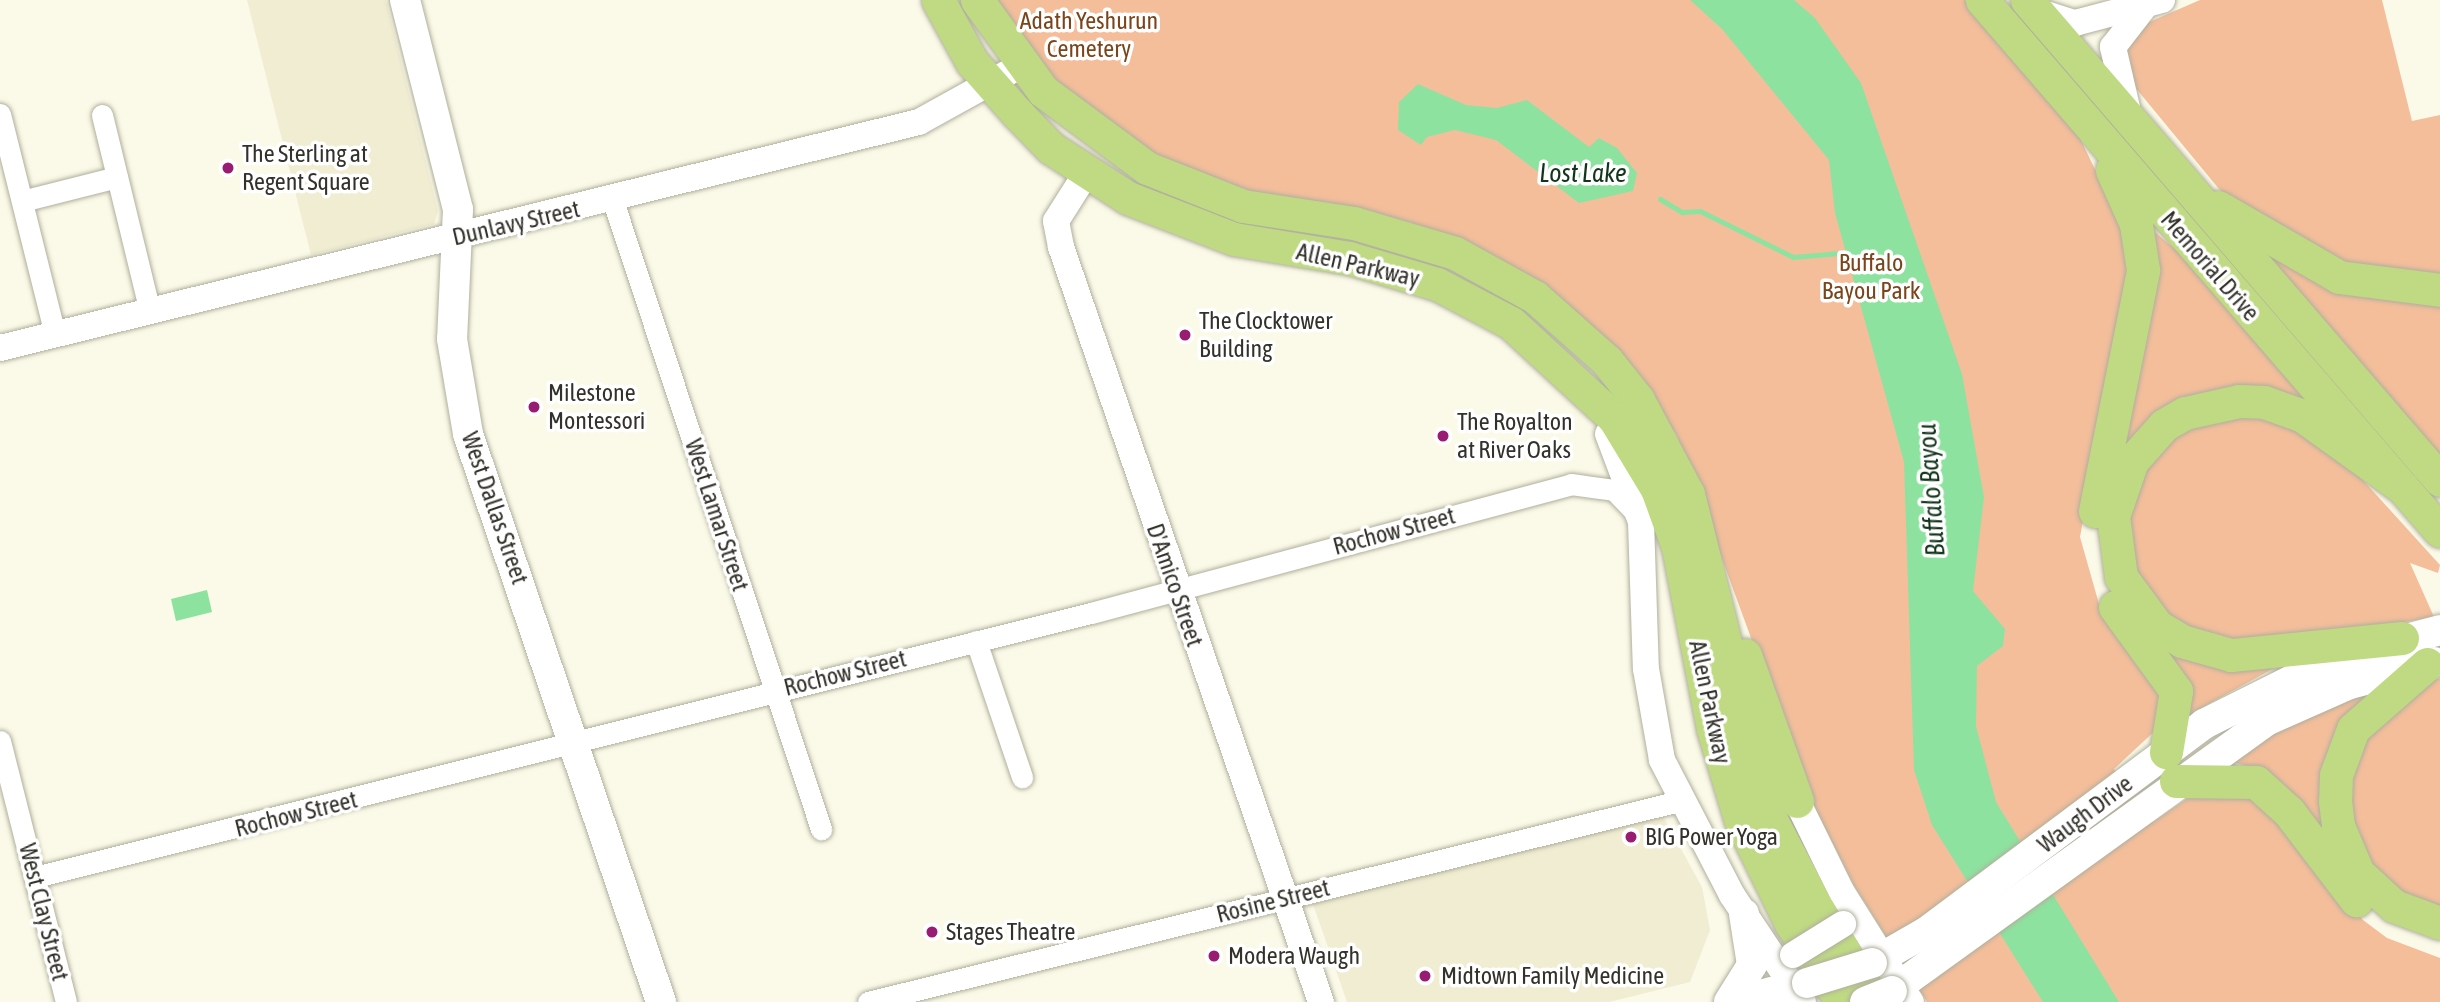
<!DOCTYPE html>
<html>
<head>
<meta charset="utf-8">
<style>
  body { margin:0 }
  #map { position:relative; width:2440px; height:1002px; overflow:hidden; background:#fbf9e7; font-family:"Asap Condensed",sans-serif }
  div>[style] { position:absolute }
  .built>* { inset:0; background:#f0edd3 }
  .green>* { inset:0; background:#f4be9b }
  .water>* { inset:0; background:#8ee29f }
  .stream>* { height:5px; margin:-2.5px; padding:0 2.5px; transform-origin:2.5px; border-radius:2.5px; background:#8ee29f }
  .roads { filter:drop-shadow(0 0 2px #b0af9d) drop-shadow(0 0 2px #b0af9d) }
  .minor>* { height:21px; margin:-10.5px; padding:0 10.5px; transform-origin:10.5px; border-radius:10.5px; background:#fff }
  .tertiary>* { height:26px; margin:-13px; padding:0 13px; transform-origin:13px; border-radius:13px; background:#fff }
  .secondary>* { height:30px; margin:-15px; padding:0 15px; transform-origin:15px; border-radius:15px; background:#fff }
  .primary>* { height:33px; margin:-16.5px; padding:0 16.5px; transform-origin:16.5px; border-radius:16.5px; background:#bfda83 }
  .bridges { filter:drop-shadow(0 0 2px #b0af9d) drop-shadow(0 0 2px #b0af9d) }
  .tertiary-bridge>* { height:26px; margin:-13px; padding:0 13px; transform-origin:13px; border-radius:13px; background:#fff }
  .secondary-bridge>* { height:30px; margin:-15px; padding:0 15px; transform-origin:15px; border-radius:15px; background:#fff }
  .dots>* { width:19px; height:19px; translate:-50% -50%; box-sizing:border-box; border:4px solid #fff; border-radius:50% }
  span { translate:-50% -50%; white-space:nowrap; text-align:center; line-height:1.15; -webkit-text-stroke:7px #fff; paint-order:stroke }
  .park-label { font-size:24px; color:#7b451b }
  .poi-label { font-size:24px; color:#32312a }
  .left { translate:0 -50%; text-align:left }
  .street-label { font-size:24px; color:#32312a }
  .water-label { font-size:26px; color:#13351b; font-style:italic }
</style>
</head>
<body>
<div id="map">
  <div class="built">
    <div style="clip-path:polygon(247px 0,386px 0,438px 211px,434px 224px,311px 255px)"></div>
    <div style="clip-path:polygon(1660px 811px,1702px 887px,1710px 930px,1690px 982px,1609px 1002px,1347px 1002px,1313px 904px)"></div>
  </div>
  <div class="green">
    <div style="clip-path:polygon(994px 0,1965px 0,2080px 138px,2123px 228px,2129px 270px,2080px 537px,2101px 611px,2159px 687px,2158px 728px,2114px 769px,2153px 822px,2194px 794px,2226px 791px,2265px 801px,2363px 920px,2387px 938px,2440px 958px,2440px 1002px,1927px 1002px,1853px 884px,1809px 796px,1677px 436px,1649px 392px,1581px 318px,1153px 157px,1060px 87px)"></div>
    <div style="clip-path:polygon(2200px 0,2382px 0,2412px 121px,2440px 115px,2440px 283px,2360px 277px,2256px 220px,2219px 189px,2125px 75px,2123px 64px,2133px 29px)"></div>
    <div style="clip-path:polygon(2148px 226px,2197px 268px,2315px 408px,2254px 393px,2189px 401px,2151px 425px,2114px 478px,2107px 542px,2114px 575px,2140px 618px,2200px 657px,2232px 663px,2276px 659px,2276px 667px,2187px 716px,2178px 676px,2115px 588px,2100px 532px,2146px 307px)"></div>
    <div style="clip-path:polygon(2249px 236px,2440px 299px,2440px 455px)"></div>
    <div style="clip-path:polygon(2263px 409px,2352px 468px,2440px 565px,2438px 573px,2410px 563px,2434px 617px,2274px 644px,2188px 635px,2135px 585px,2125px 495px,2175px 428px)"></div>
    <div style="clip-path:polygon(2440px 678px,2440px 916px,2410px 906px,2351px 841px,2346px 763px,2402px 692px)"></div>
    <div style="clip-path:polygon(2369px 691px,2329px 826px,2440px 931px,2440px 939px,2413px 930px,2252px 768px,2230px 761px,2297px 719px)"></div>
  </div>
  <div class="water">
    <div style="clip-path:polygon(1690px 0,1794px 0,1815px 18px,1861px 83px,1962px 374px,1984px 497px,1973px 591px,2005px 629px,2003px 646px,1977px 666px,1976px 726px,1996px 802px,2119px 1002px,2043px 1002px,1932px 825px,1914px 770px,1904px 462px,1835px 213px,1829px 160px,1722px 29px)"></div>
    <div style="clip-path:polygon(1418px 84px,1466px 105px,1497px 108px,1527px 100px,1589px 147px,1599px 138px,1617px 148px,1637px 173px,1633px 191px,1579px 203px,1496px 140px,1455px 130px,1427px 137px,1421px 145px,1398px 130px,1399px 102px)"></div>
    <div style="clip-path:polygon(207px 590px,212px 612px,176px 621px,171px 599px)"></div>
  </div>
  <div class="stream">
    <div style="left:1660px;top:199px;width:26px;rotate:31deg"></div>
    <div style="left:1682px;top:212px;width:18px;rotate:-3deg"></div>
    <div style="left:1700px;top:211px;width:104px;rotate:26.3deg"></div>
    <div style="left:1793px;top:257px;width:58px;rotate:-4.9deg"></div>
  </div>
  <div class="roads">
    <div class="minor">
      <div style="left:0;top:114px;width:228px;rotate:76deg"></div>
      <div style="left:102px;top:115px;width:203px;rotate:76.3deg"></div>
      <div style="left:22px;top:201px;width:98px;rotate:-14.2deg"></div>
      <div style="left:613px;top:201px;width:662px;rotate:71.67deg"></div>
      <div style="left:976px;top:641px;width:144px;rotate:71.3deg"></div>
      <div style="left:0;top:741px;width:269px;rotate:75.8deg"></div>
      <div style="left:35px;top:877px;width:1088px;rotate:-14.04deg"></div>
      <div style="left:1091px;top:613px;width:497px;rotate:-15deg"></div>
      <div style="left:1571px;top:484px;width:43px;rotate:7.9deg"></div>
      <div style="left:1614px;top:490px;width:29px;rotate:46deg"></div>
      <div style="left:868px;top:1002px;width:836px;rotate:-13.92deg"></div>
    </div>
    <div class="tertiary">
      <div style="left:2037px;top:11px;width:40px;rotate:18deg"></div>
      <div style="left:2075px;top:23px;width:90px;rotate:-14.8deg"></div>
      <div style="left:2128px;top:112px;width:67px;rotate:-103deg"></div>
      <div style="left:2113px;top:47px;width:51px;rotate:-52.2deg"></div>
      <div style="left:1087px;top:172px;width:58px;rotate:122.3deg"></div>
      <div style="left:1056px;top:221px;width:26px;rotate:79deg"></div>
      <div style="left:1061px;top:247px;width:799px;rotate:71deg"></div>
      <div style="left:0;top:348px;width:946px;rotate:-13.82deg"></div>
      <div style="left:919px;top:122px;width:115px;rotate:-29deg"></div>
      <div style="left:1608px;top:434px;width:94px;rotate:69.4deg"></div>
      <div style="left:1641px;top:522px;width:147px;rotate:88.1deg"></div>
      <div style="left:1646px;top:669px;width:92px;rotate:80deg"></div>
      <div style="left:1662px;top:760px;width:152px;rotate:62.6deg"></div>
      <div style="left:1732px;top:895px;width:128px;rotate:56.4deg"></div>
      <div style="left:1797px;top:801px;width:100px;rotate:63.9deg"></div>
      <div style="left:1841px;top:891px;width:131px;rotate:57.8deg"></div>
    </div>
    <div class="secondary">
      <div style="left:405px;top:0;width:216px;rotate:75.8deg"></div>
      <div style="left:458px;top:209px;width:130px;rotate:92.6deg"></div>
      <div style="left:452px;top:339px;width:96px;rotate:80.4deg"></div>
      <div style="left:468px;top:434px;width:600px;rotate:71.23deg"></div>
      <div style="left:1872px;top:963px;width:62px;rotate:-29.9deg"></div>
      <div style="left:1926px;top:932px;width:347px;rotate:-36.8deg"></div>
      <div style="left:2204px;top:724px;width:150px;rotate:-26.6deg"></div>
      <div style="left:2338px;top:657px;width:106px;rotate:-14.8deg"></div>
      <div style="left:1892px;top:991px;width:461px;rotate:-35.8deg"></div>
      <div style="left:2266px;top:721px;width:92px;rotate:-23.8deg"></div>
      <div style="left:2350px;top:684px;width:87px;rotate:-14.7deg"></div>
      <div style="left:1729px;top:1002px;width:44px;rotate:-58.1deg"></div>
      <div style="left:1752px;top:965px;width:52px;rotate:-98.9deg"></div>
      <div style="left:1732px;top:1002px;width:77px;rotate:-14.2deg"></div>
    </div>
    <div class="primary">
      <div style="left:938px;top:0;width:71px;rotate:61.3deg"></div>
      <div style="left:972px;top:62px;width:68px;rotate:48.6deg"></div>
      <div style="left:1017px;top:113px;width:49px;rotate:45.8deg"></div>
      <div style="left:1051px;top:148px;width:92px;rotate:33deg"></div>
      <div style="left:1128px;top:198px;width:114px;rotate:21.1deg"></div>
      <div style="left:1234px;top:239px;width:117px;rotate:9.4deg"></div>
      <div style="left:1349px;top:258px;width:92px;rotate:16.5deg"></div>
      <div style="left:1437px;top:284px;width:84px;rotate:27.8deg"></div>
      <div style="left:1511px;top:323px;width:140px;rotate:42.7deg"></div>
      <div style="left:1614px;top:418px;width:83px;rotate:58.8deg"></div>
      <div style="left:1657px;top:489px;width:62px;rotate:70.1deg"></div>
      <div style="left:1678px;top:547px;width:185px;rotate:79.1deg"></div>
      <div style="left:1713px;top:729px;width:96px;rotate:73.1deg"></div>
      <div style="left:1741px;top:821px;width:114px;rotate:63.9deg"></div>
      <div style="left:1791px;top:923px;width:94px;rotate:57.2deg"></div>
      <div style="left:977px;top:0;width:112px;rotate:54deg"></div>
      <div style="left:1043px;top:91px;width:129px;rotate:36.5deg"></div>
      <div style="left:1147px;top:168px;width:103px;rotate:21.6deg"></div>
      <div style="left:1243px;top:206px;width:112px;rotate:8.7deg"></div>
      <div style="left:1354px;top:223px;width:105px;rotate:16.5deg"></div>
      <div style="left:1455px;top:253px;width:91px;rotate:28.8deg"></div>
      <div style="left:1535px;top:297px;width:96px;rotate:41.6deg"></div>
      <div style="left:1607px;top:361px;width:50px;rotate:51.5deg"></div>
      <div style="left:1638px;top:400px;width:106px;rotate:62deg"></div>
      <div style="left:1688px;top:494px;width:330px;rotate:76deg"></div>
      <div style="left:1768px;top:814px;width:108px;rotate:62.5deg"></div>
      <div style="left:1818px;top:910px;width:109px;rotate:57.8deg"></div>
      <div style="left:1982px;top:0;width:701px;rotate:49.22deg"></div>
      <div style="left:2027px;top:0;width:633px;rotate:49.29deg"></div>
      <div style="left:2218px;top:207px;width:140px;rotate:30deg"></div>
      <div style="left:2339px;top:277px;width:102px;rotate:7.3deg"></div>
      <div style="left:2095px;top:511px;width:246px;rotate:-78.7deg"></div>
      <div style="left:2143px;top:270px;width:47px;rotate:-98.7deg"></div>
      <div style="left:2136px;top:224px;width:59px;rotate:-114deg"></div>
      <div style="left:2115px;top:607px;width:104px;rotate:54deg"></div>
      <div style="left:2176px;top:691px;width:62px;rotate:99.3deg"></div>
      <div style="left:2402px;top:638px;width:172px;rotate:174.3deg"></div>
      <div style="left:2231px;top:655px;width:51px;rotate:-164.1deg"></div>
      <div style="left:2182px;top:641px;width:29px;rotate:-149deg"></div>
      <div style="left:2157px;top:626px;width:61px;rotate:-126.3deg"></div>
      <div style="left:2121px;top:577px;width:62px;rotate:-97.5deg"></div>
      <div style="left:2113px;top:516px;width:58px;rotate:-70.9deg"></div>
      <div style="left:2132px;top:461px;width:48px;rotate:-48.4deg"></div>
      <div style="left:2164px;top:425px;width:24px;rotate:-30deg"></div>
      <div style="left:2185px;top:413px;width:55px;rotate:-12.5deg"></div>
      <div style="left:2239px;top:401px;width:25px;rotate:2deg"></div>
      <div style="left:2264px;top:402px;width:41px;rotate:19.7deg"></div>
      <div style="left:2303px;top:416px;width:123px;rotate:35.8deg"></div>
      <div style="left:1745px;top:655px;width:155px;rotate:70.4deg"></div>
      <div style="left:2427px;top:664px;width:98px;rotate:138.7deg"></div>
      <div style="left:2353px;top:729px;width:49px;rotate:110.3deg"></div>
      <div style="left:2336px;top:775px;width:26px;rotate:92deg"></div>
      <div style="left:2335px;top:801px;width:25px;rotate:83deg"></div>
      <div style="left:2338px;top:826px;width:51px;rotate:66.9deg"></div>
      <div style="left:2358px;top:873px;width:49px;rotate:42.5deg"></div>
      <div style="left:2394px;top:906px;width:49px;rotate:20.3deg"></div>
      <div style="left:2176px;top:781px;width:80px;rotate:0.7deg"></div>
      <div style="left:2256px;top:782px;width:45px;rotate:42.3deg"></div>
      <div style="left:2289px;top:812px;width:111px;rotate:52.7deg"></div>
    </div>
  </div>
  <div class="bridges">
    <div class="tertiary-bridge">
      <div style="left:1793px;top:955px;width:59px;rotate:-31.8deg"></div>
    </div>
    <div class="secondary-bridge">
      <div style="left:1807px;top:983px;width:68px;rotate:-17.1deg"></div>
      <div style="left:1865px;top:1002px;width:29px;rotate:-22deg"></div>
    </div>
  </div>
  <div class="dots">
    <div style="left:228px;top:168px;background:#991c73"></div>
    <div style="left:1185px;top:335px;background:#991c73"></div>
    <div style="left:534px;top:407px;background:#991c73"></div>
    <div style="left:1443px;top:436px;background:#991c73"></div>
    <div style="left:1631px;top:837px;background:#991c73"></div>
    <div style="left:932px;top:932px;background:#991c73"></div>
    <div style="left:1214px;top:956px;background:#991c73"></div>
    <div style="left:1425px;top:976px;background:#991c73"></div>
  </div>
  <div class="park-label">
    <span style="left:1089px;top:35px">Adath Yeshurun<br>Cemetery</span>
    <span style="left:1871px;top:277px">Buffalo<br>Bayou Park</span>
  </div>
  <div class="poi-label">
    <span class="left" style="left:242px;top:168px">The Sterling at<br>Regent Square</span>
    <span class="left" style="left:1199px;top:335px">The Clocktower<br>Building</span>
    <span class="left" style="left:548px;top:407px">Milestone<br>Montessori</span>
    <span class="left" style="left:1457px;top:436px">The Royalton<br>at River Oaks</span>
    <span class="left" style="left:1645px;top:837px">BIG Power Yoga</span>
    <span class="left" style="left:946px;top:932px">Stages Theatre</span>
    <span class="left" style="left:1228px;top:956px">Modera Waugh</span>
    <span class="left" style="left:1441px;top:976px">Midtown Family Medicine</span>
  </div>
  <div class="street-label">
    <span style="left:516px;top:223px;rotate:-13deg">Dunlavy Street</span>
    <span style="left:1358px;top:265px;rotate:13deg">Allen Parkway</span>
    <span style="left:2210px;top:266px;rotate:49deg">Memorial Drive</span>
    <span style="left:495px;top:508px;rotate:71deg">West Dallas Street</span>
    <span style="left:717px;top:515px;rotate:72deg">West Lamar Street</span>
    <span style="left:1394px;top:531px;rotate:-15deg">Rochow Street</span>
    <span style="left:1175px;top:585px;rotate:71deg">D'Amico Street</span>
    <span style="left:845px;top:673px;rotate:-14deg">Rochow Street</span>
    <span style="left:1710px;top:702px;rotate:78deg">Allen Parkway</span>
    <span style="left:296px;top:814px;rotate:-14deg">Rochow Street</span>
    <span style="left:2085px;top:814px;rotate:-37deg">Waugh Drive</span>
    <span style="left:1273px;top:901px;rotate:-14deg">Rosine Street</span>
    <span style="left:44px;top:912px;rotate:76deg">West Clay Street</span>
  </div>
  <div class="water-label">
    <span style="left:1583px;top:174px">Lost Lake</span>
    <span style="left:1932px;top:490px;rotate:-94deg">Buffalo Bayou</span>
  </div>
</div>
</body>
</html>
